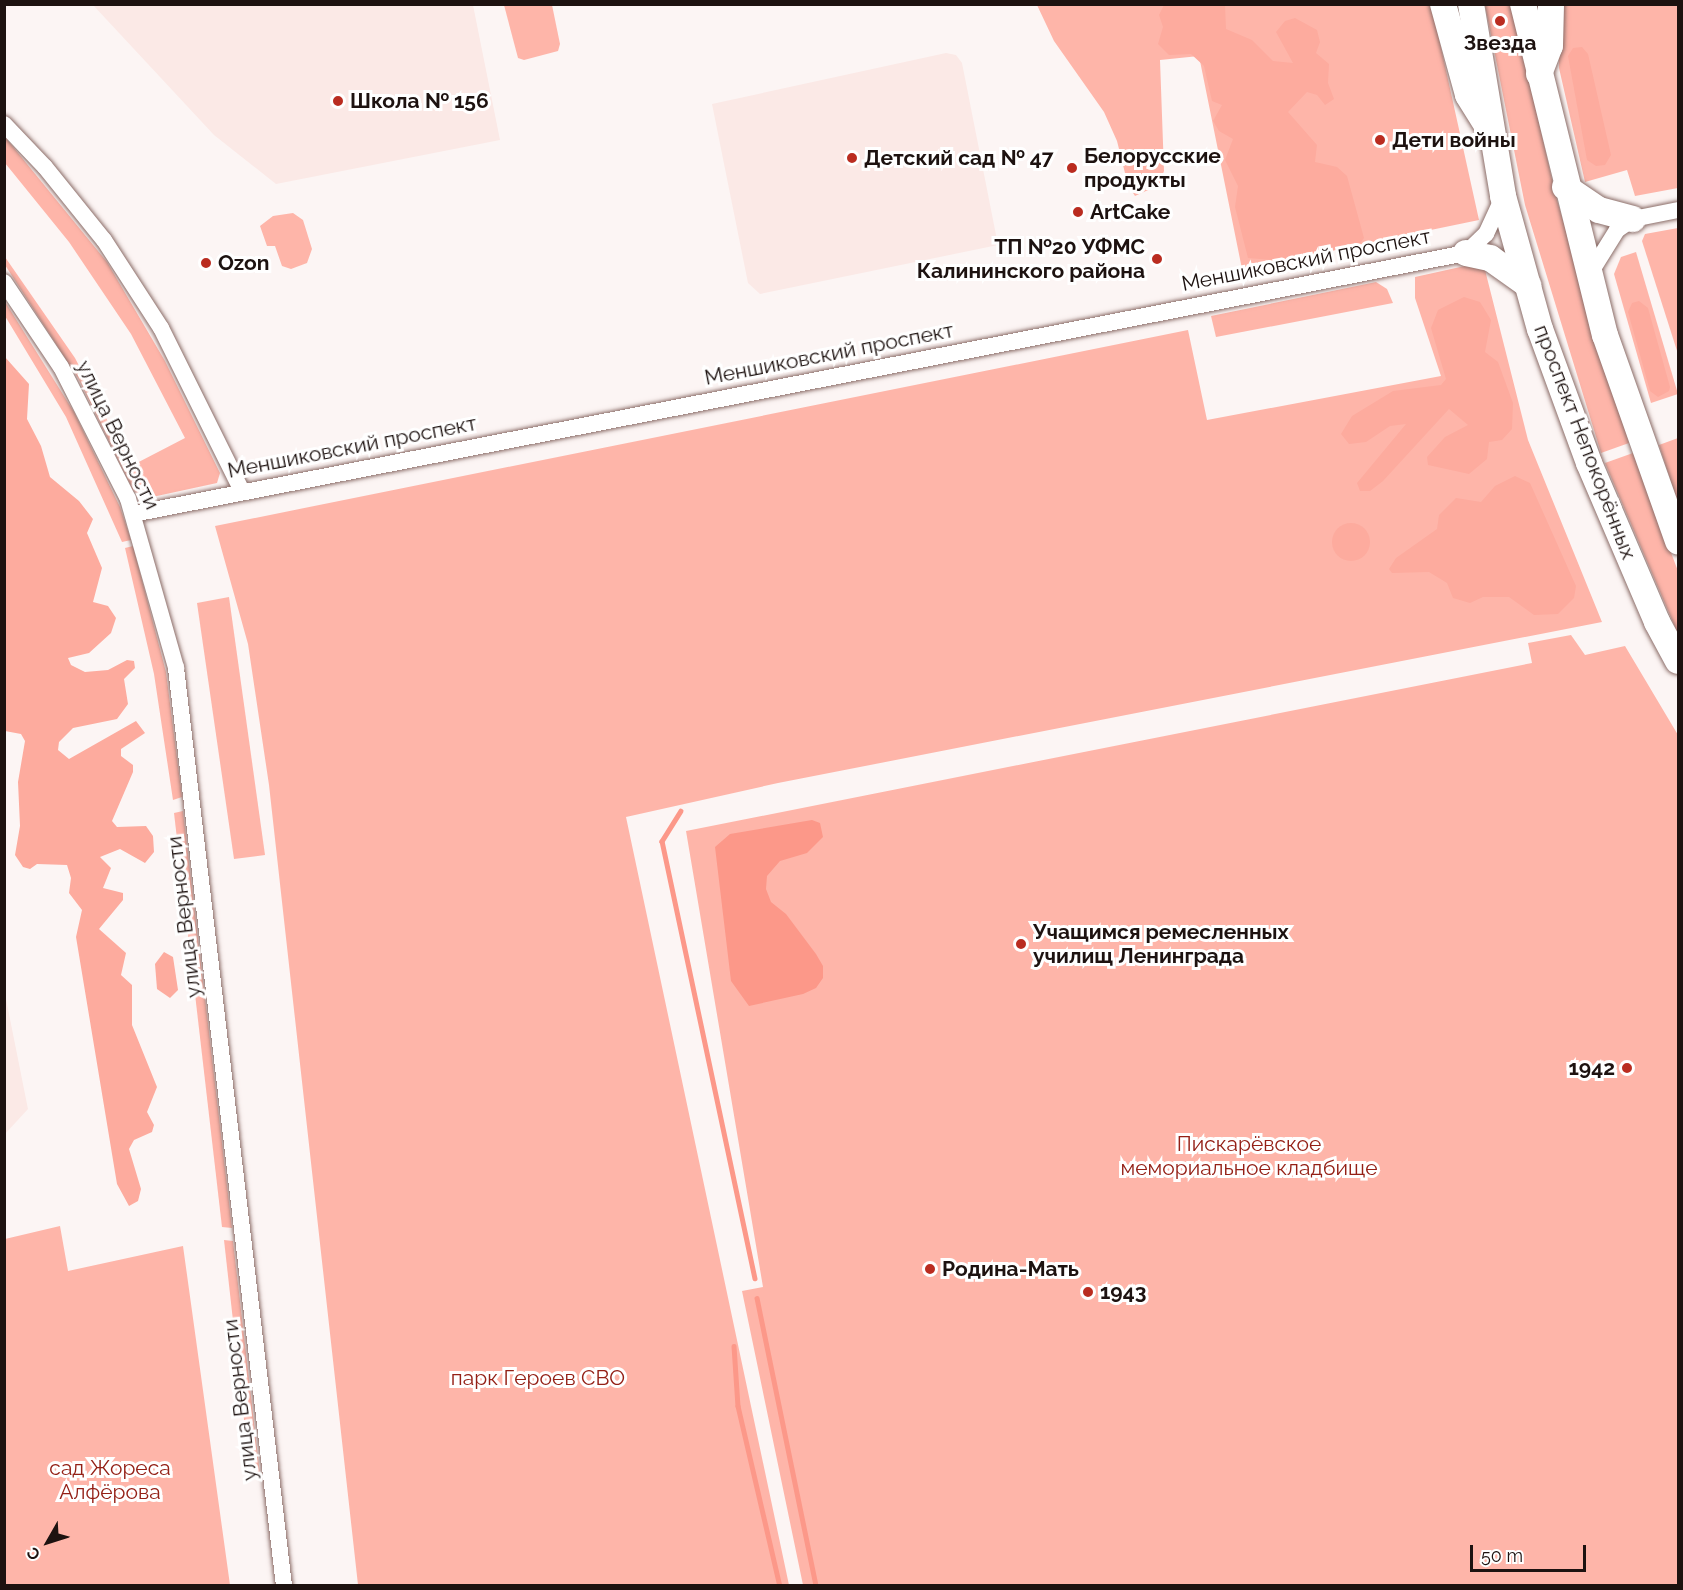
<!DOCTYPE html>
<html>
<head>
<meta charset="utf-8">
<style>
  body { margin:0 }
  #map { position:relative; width:1683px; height:1590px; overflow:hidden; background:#fcf5f4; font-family:Raleway,sans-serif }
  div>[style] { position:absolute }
  .built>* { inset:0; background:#fbe9e6 }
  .green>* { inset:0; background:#feb5a9 }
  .forest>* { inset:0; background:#fdab9e }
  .round { border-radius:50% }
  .water>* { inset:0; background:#fc9889 }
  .stream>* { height:4.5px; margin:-2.25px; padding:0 2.25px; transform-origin:2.25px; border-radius:2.25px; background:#fc9889 }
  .roads { filter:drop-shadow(0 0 2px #8b6d68) drop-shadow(0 0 2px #8b6d68) }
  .street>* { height:16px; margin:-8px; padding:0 8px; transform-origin:8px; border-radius:8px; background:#fff }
  .primary>* { height:26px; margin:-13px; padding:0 13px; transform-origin:13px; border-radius:13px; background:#fff }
  .dots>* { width:16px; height:16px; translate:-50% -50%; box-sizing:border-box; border:3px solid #fff; border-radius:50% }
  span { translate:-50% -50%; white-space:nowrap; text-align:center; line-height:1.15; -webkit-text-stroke:6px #fff; paint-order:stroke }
  .poi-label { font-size:21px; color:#1d1210; font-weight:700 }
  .left { translate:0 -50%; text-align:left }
  .right { translate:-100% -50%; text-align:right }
  .street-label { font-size:21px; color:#1d1210 }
  .park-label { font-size:21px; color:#942016 }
  .frame { position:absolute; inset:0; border:6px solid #1d1210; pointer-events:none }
  .north { position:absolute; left:18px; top:1512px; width:60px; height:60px; -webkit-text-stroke:4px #fff; paint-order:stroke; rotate:231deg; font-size:16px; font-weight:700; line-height:24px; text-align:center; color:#1d1210 }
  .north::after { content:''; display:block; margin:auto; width:21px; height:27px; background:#1d1210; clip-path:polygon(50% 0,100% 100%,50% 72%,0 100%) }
  .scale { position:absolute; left:1470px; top:1545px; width:116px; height:27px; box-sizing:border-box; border:3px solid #1d1210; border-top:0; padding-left:8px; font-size:18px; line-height:21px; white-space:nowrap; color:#1d1210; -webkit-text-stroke:4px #fff; paint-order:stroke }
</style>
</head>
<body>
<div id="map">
  <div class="built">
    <div style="clip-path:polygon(93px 5px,473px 5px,500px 140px,276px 184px,214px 135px)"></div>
    <div style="clip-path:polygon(946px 53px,956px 55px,962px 63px,998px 245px,760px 294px,748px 283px,712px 104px)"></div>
    <div style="clip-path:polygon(5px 994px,28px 1109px,5px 1134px,4px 1134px)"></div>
  </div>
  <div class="green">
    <div style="clip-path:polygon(504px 5px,552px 5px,560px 44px,558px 51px,524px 60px,518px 58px)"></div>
    <div style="clip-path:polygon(1037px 5px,1438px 5px,1436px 25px,1479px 220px,1242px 269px,1199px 56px,1160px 60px,1164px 171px,1159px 185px,1135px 196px,1128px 185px,1117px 141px,1104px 112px,1054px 41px)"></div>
    <div style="clip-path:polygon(1485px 5px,1512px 5px,1556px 197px,1629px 443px,1601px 453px,1525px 205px)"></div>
    <div style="clip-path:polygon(1558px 5px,1678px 5px,1678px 188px,1635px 196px,1627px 170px,1585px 182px,1559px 68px)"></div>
    <div style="clip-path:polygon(5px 137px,107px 262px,165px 361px,220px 473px,217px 483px,143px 499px,133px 490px,78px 378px,5px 265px,5px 257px,75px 358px,131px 466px,185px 438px,131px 334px,69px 242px,5px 163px)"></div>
    <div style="clip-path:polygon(293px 213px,303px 220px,312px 249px,307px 263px,291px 269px,282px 266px,275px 246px,267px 246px,260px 226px,273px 216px)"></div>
    <div style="clip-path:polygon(1678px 228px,1678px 354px,1642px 241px,1645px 234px)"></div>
    <div style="clip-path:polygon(1636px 252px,1678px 394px,1651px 403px,1614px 274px,1621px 257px)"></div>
    <div style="clip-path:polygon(1483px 262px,1528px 440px,1602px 622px,778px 783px,626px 817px,789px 1585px,358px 1585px,269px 785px,248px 644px,215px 526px,1188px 330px,1207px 420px,1441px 376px,1415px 298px,1415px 277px)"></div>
    <div style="clip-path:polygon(1376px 282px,1387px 289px,1393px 303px,1216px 337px,1211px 316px)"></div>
    <div style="clip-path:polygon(4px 300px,74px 412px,120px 507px,131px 540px,122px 542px,66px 417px,5px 316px)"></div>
    <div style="clip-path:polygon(1678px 438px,1678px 503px,1659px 445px)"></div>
    <div style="clip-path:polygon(1633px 453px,1678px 571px,1678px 634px,1605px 463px)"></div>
    <div style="clip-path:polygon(133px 546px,166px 672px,182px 797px,173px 800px,154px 674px,125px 548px)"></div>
    <div style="clip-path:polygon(229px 597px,265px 855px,234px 859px,197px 603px)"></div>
    <div style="clip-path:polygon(1571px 635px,1585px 655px,1625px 646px,1678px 735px,1678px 1585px,803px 1585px,742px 1291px,763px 1287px,686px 831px,1532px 663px,1528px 643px)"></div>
    <div style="clip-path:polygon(183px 811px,232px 1228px,222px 1227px,174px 813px)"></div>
    <div style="clip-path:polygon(60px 1226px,68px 1271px,183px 1246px,230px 1585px,5px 1585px,5px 1239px)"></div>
    <div style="clip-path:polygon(224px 1240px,233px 1241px,260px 1474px,250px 1473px)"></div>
  </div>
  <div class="forest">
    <div style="clip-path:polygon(1164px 5px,1225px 5px,1226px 29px,1252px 40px,1273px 61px,1293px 63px,1276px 32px,1285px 21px,1295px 18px,1317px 30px,1320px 42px,1316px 53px,1329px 64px,1328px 83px,1334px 99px,1325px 105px,1317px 95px,1307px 92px,1288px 112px,1317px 145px,1315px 162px,1337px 167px,1347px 176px,1364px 238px,1359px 245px,1285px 261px,1248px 258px,1235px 207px,1238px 186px,1225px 160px,1233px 139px,1219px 131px,1213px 121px,1222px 105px,1212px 101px,1204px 66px,1191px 54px,1169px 55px,1158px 44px,1163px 27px,1159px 15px)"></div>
    <div style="clip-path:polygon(1582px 47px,1588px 54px,1611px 155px,1605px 165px,1596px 166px,1587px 160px,1568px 56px,1573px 48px)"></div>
    <div style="clip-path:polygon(1464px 297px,1480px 302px,1491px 320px,1485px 352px,1498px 362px,1513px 403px,1512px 429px,1502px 440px,1489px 442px,1487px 459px,1469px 474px,1428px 465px,1427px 457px,1445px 437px,1468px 425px,1449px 409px,1383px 481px,1370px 491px,1360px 491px,1357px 483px,1406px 424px,1390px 426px,1366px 442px,1349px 444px,1341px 434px,1352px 416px,1393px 391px,1441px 385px,1446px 379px,1431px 328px,1438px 310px)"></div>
    <div style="clip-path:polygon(1639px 301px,1648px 308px,1670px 387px,1669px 391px,1658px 397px,1650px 391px,1628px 312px,1632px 303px)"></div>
    <div style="clip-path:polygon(5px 357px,29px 384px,27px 419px,41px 446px,50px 477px,79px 501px,93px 519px,87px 533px,102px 568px,93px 602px,108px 606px,116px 618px,111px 633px,89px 653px,68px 658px,71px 665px,85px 672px,108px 670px,127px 660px,134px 661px,135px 668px,124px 679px,128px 704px,117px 719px,73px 728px,59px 742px,58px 750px,69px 759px,136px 721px,145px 733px,121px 749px,121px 756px,133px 765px,133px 772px,112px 821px,117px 827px,146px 826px,153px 836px,154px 852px,145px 863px,120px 849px,100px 857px,111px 868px,103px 888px,123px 893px,123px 900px,99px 929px,126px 953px,121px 975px,132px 985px,132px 1025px,157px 1087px,147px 1112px,154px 1125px,152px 1132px,134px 1140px,129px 1149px,141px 1189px,138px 1201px,129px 1206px,117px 1184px,76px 937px,82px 910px,69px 893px,71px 878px,67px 865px,37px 864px,30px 869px,23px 867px,15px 855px,20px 826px,18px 782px,25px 741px,21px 734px,5px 731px)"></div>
    <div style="clip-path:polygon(1515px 476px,1530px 483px,1576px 586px,1574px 598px,1558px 614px,1534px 615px,1509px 597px,1483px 597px,1470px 603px,1453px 598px,1447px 583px,1429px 572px,1392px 573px,1389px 569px,1396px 558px,1437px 529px,1439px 515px,1456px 498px,1481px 502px,1495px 486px)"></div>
    <div class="round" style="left:1332px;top:523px;width:38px;height:38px"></div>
    <div style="clip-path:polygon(164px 952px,173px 957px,178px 990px,170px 998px,157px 989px,155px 964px)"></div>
  </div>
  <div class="water">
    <div style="clip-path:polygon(812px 820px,820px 823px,823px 837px,807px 853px,780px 861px,767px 876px,766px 889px,771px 902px,786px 914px,816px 954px,823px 966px,823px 978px,816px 988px,803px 994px,749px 1006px,731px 981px,715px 847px,730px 834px)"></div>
  </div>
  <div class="stream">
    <div style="left:681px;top:811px;width:36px;rotate:122deg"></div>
    <div style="left:662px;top:841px;width:447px;rotate:78deg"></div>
    <div style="left:757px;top:1298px;width:294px;rotate:78.4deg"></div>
    <div style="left:734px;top:1346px;width:60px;rotate:86.2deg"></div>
    <div style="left:738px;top:1406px;width:185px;rotate:76.9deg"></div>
  </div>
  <div class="roads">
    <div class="street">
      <div style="left:4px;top:124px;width:59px;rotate:46.4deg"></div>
      <div style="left:45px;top:167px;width:94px;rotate:51.1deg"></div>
      <div style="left:104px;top:240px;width:105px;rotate:57.1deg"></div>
      <div style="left:161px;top:328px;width:182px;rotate:63.6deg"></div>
      <div style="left:1589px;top:275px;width:53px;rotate:-58.1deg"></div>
      <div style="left:1617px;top:230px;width:19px;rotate:-35deg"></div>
      <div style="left:1633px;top:219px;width:46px;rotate:-11.3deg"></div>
      <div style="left:4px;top:282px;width:102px;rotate:56.2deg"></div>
      <div style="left:61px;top:367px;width:148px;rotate:63.1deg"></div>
      <div style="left:128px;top:499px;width:176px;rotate:74.1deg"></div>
      <div style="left:176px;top:668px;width:924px;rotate:83.29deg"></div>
      <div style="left:133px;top:514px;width:1358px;rotate:-11.08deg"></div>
      <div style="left:1466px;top:253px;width:28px;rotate:-44deg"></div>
      <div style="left:1486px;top:234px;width:41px;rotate:-65.3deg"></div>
    </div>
    <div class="primary">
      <div style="left:1443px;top:4px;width:94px;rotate:74.6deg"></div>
      <div style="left:1468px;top:95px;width:36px;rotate:58deg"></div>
      <div style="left:1471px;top:4px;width:195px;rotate:80.5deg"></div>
      <div style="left:1503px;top:196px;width:138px;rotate:74.5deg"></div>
      <div style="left:1540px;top:329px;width:143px;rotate:69.9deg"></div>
      <div style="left:1589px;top:463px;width:173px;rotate:66.8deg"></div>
      <div style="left:1657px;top:622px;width:44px;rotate:61.7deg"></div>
      <div style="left:1523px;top:4px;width:341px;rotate:76.1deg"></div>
      <div style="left:1605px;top:335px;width:219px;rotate:70.5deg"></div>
      <div style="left:1539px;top:74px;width:30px;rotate:-69deg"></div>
      <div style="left:1550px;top:46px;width:42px;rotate:-88.6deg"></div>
      <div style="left:1565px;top:187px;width:41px;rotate:34.1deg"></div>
      <div style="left:1599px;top:210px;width:35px;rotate:15deg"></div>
      <div style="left:1466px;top:253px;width:25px;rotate:12deg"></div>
      <div style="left:1490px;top:258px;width:47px;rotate:35.4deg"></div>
    </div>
  </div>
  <div class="dots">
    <div style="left:1500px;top:21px;background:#ba2c20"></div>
    <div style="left:338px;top:101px;background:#ba2c20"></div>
    <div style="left:1380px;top:140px;background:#ba2c20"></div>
    <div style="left:852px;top:158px;background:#ba2c20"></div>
    <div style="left:1072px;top:168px;background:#ba2c20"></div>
    <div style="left:1078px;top:212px;background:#ba2c20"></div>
    <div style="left:1157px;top:259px;background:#ba2c20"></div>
    <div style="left:206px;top:263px;background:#ba2c20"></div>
    <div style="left:1021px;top:944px;background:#ba2c20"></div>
    <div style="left:1627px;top:1068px;background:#ba2c20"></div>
    <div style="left:930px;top:1269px;background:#ba2c20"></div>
    <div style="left:1088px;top:1292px;background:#ba2c20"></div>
  </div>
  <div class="poi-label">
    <span style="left:1500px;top:43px">Звезда</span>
    <span class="left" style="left:350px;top:101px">Школа № 156</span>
    <span class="left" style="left:1392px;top:140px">Дети войны</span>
    <span class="left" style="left:1084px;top:168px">Белорусские<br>продукты</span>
    <span class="left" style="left:864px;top:158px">Детский сад № 47</span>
    <span class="left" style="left:1090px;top:212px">ArtCake</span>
    <span class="right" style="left:1145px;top:259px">ТП №20 УФМС<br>Калининского района</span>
    <span class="left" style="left:218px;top:263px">Ozon</span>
    <span class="left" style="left:1033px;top:944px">Учащимся ремесленных<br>училищ Ленинграда</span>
    <span class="right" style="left:1615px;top:1068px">1942</span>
    <span class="left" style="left:942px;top:1269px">Родина-Мать</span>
    <span class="left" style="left:1100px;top:1292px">1943</span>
  </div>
  <div class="street-label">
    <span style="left:1306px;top:260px;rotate:-11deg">Меншиковский проспект</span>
    <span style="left:829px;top:354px;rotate:-11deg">Меншиковский проспект</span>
    <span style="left:118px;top:435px;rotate:64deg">улица Верности</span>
    <span style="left:1585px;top:442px;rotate:69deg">проспект Непокорённых</span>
    <span style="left:352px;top:447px;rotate:-11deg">Меншиковский проспект</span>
    <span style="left:184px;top:917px;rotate:-97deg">улица Верности</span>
    <span style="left:240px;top:1400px;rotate:-97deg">улица Верности</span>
  </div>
  <div class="park-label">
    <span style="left:1249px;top:1156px">Пискарёвское<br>мемориальное кладбище</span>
    <span style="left:538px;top:1378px">парк Героев СВО</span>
    <span style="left:110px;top:1480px">сад Жореса<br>Алфёрова</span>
  </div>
  <div class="frame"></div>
  <div class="north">С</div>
  <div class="scale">50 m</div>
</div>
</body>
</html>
